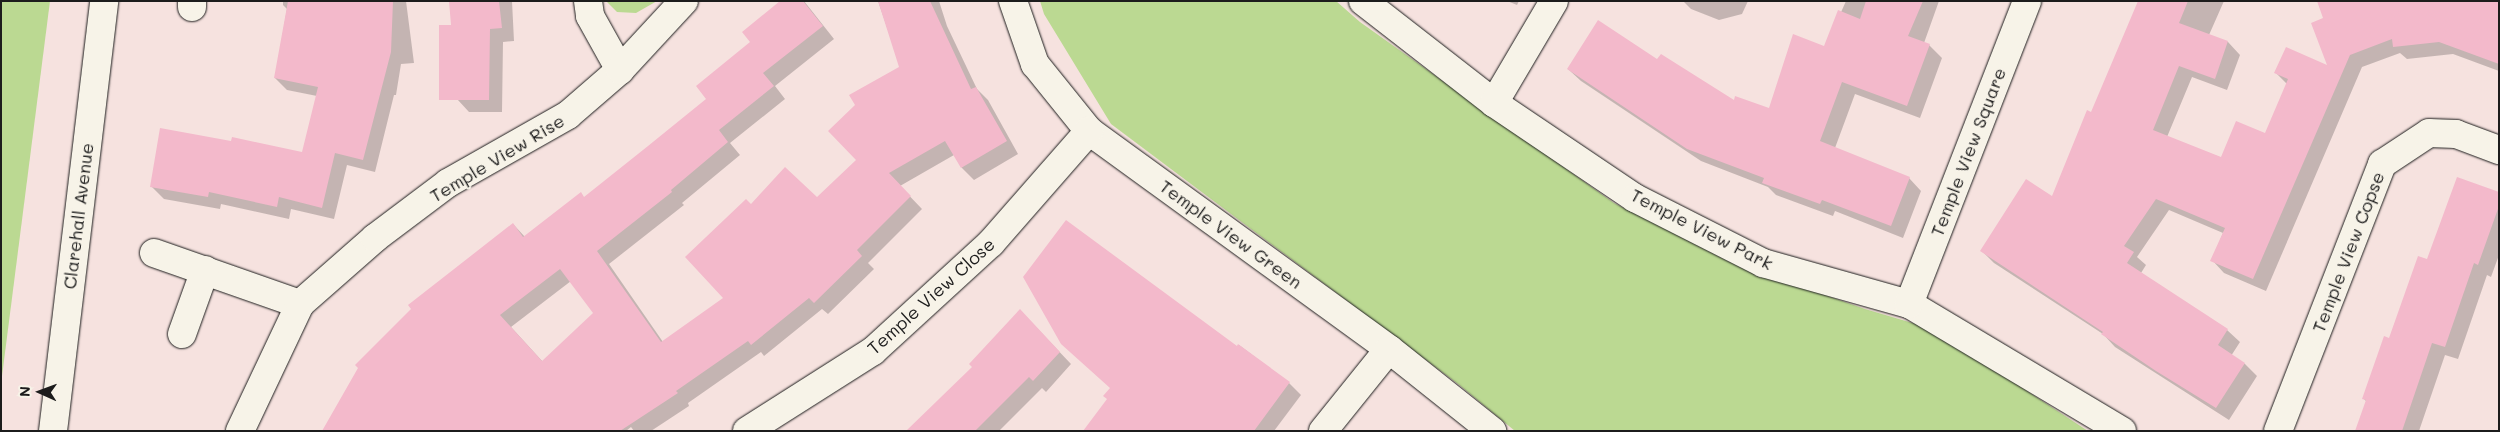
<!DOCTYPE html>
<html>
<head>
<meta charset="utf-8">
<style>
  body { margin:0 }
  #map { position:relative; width:2500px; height:432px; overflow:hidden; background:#f6e2df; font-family:Mali,sans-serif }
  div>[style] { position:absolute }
  .green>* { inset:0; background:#bbd992 }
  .shadow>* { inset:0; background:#0003 }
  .building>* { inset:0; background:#f3b9cb }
  .roads { filter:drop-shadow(0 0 1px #1c1c1c) drop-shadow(0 0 1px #1c1c1c) }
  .street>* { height:28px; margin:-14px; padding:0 14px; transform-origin:14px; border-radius:14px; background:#f7f3e8 }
  .secondary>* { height:28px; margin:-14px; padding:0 14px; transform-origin:14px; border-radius:14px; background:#f7f3e8 }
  span { translate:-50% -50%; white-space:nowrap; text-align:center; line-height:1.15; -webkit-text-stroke:4px #f7f3e8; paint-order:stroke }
  .street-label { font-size:18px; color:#1c1c1c }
  .frame { position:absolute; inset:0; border:2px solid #1c1c1c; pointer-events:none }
  .north { position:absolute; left:15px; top:367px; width:50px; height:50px; -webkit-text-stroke:4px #f7f3e8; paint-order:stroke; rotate:272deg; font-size:14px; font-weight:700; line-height:20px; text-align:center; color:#1c1c1c }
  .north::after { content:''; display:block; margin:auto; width:18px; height:22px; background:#1c1c1c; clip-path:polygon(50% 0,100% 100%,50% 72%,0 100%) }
</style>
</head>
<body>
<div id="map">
  <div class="green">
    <div style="clip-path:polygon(1px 1px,50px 1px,1px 384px)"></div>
    <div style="clip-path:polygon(606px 1px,657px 1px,636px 13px,617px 12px)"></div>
    <div style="clip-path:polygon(1040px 1px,1336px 1px,1360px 22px,1614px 203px,1728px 261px,1865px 309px,1926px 327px,1969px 353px,2088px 431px,1515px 431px,1458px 384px,1111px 124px,1044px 14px)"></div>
  </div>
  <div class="shadow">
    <div style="clip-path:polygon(283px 1px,406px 1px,414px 63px,401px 64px,396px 95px,394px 95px,375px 172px,347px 165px,334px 219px,291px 209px,289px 219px,221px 204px,220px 209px,164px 199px,151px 186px,303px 154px,317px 96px,287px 90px,275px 78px,287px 9px,283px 5px)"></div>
    <div style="clip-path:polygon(451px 1px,512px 1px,514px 41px,503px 42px,502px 112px,469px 112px,457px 99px)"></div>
    <div style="clip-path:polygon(evenodd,783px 1px,804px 1px,834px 39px,775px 86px,785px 99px,730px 143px,740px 155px,682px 203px,684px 205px,609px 264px,663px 342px,725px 298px,751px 205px,817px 199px,858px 160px,901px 68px,878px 1px,939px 1px,947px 26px,977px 89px,988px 100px,1018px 154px,974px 180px,962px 168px,954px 155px,900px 186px,922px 209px,868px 263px,874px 269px,828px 314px,822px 309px,764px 356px,761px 352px,688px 403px,689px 406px,651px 431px,634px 431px,631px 427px,626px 431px,422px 431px,513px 224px,525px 237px,585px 198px,708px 99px,783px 1px,571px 281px,595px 313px,543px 362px,511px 327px,571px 281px)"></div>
    <div style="clip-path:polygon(1507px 1px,1519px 1px,1517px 5px)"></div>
    <div style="clip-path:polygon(1683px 1px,1748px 1px,1742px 14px,1719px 20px,1691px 9px)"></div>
    <div style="clip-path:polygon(1846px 1px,1939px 1px,1924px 43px,1929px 45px,1942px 58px,1920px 118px,1855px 94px,1835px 148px,1909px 178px,1921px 191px,1903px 238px,1835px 211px,1833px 216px,1776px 195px,1768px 187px,1701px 161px,1581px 81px,1568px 69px,1658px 61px,1735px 102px,1769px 110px,1825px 48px)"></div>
    <div style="clip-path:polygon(2139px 1px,2224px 1px,2209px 35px,2228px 42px,2240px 55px,2227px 90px,2192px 77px,2167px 137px,2222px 158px,2266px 135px,2287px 84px,2276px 73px,2329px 67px,2312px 24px,2499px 1px,2499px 71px,2453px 54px,2407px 59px,2400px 53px,2362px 67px,2266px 291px,2224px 273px,2212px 260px,2223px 233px,2169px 210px,2137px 257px,2146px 265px,2141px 273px,2227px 330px,2240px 342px,2231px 356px,2245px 364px,2257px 376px,2229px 420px,2115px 347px,2103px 334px,1994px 263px,1982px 251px,2052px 198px,2092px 114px)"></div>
    <div style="clip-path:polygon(2499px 193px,2499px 255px,2491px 277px,2487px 275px,2458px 359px,2445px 355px,2419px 431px,2356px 431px,2367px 402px,2364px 399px,2428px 260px)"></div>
    <div style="clip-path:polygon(1032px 323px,1071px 364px,1046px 392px,1042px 388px,999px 431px,976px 431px,943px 397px)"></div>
    <div style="clip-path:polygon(1239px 345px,1289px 383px,1301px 395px,1274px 431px,1084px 431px)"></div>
  </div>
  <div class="building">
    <div style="clip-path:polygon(288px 1px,393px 1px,391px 52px,363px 160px,335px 153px,322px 208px,279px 197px,277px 207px,209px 192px,208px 197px,150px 187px,160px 128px,231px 141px,232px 137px,302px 152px,318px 87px,274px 78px)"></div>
    <div style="clip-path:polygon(449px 1px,499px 1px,502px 28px,490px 29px,489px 100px,439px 100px,439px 25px,451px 25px)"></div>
    <div style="clip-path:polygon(evenodd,780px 1px,803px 1px,823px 26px,763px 73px,774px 86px,719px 130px,728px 142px,671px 190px,672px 192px,597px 251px,661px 342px,723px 298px,685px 257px,746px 199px,751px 204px,785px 167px,817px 197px,856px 160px,828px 131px,855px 105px,849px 95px,899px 67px,878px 1px,930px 1px,971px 89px,976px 87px,1007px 141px,961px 168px,945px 141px,889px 173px,911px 196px,857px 250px,862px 256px,814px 303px,809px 298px,751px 345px,748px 341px,676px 391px,678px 393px,620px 431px,322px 431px,358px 368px,355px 365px,411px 309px,408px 305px,513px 223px,523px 237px,581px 192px,584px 197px,648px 146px,706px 99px,696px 86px,750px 42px,742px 32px,780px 1px,560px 269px,593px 313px,542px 361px,500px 315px,560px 269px)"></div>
    <div style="clip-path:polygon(1866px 1px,1923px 1px,1908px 36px,1930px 44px,1907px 106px,1842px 82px,1820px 141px,1910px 177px,1891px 226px,1822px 200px,1820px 204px,1762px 183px,1764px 178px,1687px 149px,1567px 69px,1598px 20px,1657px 59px,1661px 54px,1734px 100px,1735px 96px,1769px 108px,1793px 34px,1824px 46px,1838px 10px,1860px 19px)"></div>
    <div style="clip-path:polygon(2138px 1px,2188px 1px,2179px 23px,2228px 41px,2215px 79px,2179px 66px,2153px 130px,2221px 157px,2236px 121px,2265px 133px,2288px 79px,2274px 73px,2286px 47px,2327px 65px,2311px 23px,2323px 18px,2317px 1px,2499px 1px,2499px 64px,2439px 42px,2393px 47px,2392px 39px,2350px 55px,2253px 279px,2210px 261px,2225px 228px,2156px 199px,2124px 246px,2134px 252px,2127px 263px,2228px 329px,2218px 345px,2245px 363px,2216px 408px,2156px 371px,2101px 334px,2103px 332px,1980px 251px,2026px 179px,2052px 196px,2087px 110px,2091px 112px)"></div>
    <div style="clip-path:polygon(2457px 177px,2499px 192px,2499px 206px,2478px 265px,2474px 263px,2445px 347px,2432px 343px,2402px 431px,2355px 431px,2366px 400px,2362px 399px,2384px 336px,2389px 338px,2418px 256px,2427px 259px)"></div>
    <div style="clip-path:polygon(1066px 220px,1237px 346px,1238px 344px,1290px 382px,1254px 431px,1083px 431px,1107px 399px,1103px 396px,1110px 388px,1061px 344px,1023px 277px)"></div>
    <div style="clip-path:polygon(1020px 309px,1060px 352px,1033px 381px,1029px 377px,975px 431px,906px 431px,972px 367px,969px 364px)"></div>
  </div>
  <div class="roads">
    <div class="street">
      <div style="left:588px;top:1px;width:15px;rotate:82deg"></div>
      <div style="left:590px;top:16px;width:62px;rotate:60.9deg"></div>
      <div style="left:1013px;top:1px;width:67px;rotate:70.8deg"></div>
      <div style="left:1035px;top:64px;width:86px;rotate:51.1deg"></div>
      <div style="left:1089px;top:131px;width:371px;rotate:36deg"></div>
      <div style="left:1389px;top:349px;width:132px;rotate:38.5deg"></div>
      <div style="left:1363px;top:1px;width:166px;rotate:37.9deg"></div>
      <div style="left:1494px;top:103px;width:170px;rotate:34deg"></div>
      <div style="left:1635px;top:198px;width:144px;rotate:26.9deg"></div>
      <div style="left:1763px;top:263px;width:152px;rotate:15.7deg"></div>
      <div style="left:1909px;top:304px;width:248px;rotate:30.8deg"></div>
      <div style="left:192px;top:7px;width:6px;rotate:-90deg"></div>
      <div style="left:1494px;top:103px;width:118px;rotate:-59.5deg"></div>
      <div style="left:154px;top:253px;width:155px;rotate:19.3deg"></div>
      <div style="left:1909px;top:304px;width:325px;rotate:-68.7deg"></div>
      <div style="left:182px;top:334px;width:68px;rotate:-70.2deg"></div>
      <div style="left:240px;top:431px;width:140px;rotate:-64.7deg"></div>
      <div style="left:300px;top:304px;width:100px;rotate:-41.3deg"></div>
      <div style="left:375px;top:238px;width:91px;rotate:-37deg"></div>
      <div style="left:448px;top:183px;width:138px;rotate:-29.5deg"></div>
      <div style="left:568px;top:115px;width:69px;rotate:-40.9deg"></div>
      <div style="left:620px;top:70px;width:94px;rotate:-47.2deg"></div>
      <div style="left:747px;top:431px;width:149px;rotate:-32.4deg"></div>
      <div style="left:873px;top:351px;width:160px;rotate:-42.5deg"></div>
      <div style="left:991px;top:243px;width:149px;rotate:-48.8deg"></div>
      <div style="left:1323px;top:431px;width:105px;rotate:-51.2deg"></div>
      <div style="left:2278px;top:431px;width:287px;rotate:-68.7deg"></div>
      <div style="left:2382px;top:164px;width:56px;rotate:-33.4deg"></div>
      <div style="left:2429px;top:133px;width:27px;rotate:2deg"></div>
      <div style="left:2456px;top:134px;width:46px;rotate:20.4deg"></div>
    </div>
    <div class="secondary">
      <div style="left:53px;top:431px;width:433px;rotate:-83.2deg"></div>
    </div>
  </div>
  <div class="street-label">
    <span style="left:1968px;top:152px;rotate:-69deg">Temple View Square</span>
    <span style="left:497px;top:158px;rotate:-31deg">Temple View Rise</span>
    <span style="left:78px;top:216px;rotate:-83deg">Clarehall Avenue</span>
    <span style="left:1702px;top:229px;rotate:27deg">Temple View Park</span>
    <span style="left:1231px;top:234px;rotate:36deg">Temple View Green</span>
    <span style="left:2348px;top:252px;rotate:-69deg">Temple View Copse</span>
    <span style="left:931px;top:296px;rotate:-42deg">Temple View Close</span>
  </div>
  <div class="frame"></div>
  <div class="north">N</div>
</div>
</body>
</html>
